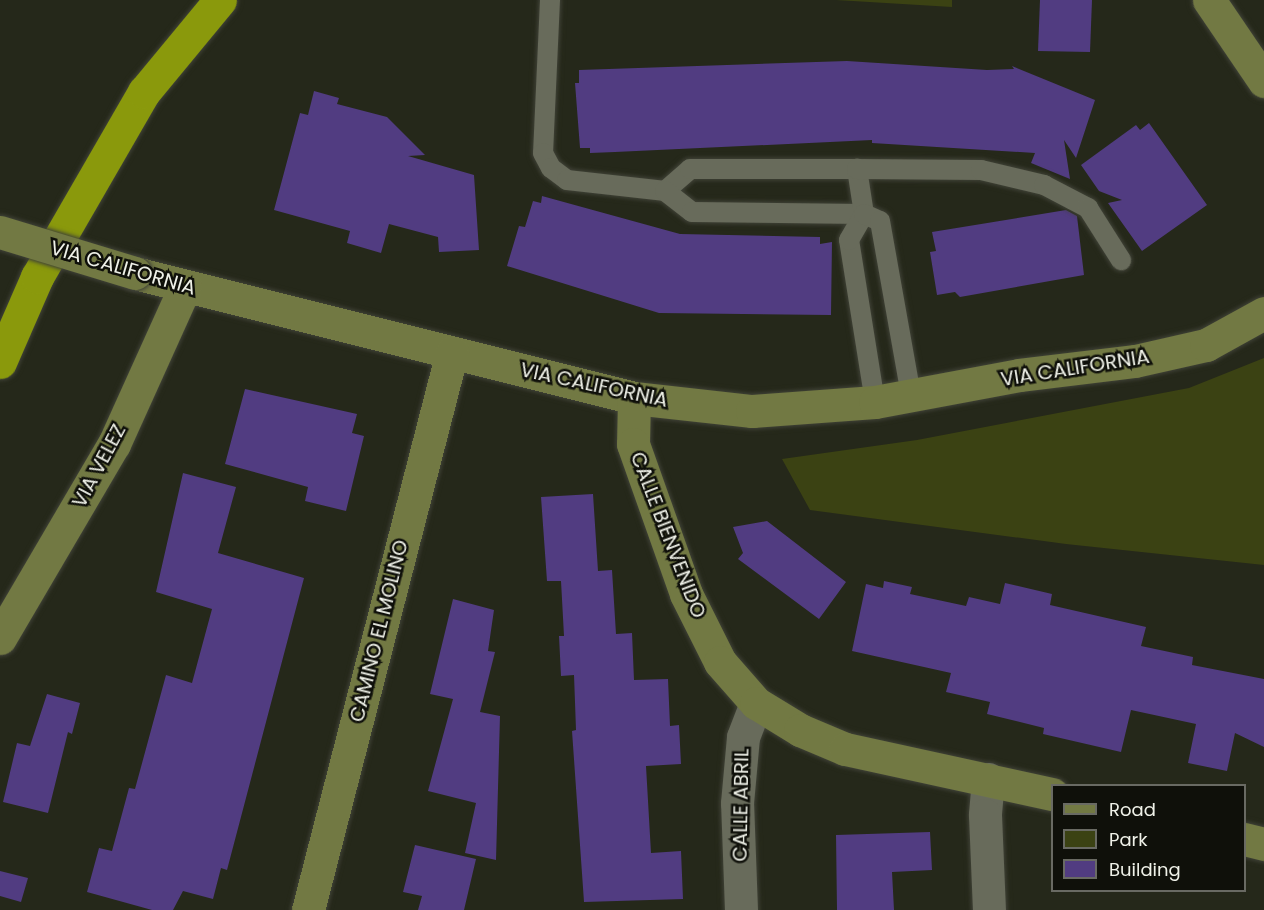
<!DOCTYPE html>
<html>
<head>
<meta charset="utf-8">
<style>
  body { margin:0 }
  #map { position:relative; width:1264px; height:910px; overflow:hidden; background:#25281a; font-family:Poppins,sans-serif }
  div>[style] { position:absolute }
  .green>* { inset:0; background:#3b4213 }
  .building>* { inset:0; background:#513c81 }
  .roads { filter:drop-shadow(0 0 2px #404237) drop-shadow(0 0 2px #404237) }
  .lane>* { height:20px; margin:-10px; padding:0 10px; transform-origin:10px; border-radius:10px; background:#686b5b }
  .street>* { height:33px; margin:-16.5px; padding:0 16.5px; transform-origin:16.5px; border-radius:16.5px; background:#686b5b }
  .secondary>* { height:33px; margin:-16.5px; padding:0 16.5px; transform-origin:16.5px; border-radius:16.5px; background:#727943 }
  .highway>* { height:33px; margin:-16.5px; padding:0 16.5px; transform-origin:16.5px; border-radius:16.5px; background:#8a990c }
  .bridges { filter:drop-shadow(0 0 2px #404237) drop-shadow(0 0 2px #404237) }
  .secondary-bridge>* { height:33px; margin:-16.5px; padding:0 16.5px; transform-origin:16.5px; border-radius:16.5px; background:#727943 }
  span { translate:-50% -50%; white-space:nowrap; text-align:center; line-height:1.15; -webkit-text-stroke:5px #0f100a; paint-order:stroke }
  .street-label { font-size:20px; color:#eff1e8 }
  .legend { position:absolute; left:1051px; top:784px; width:195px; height:108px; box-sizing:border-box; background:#0f100a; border:2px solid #696a63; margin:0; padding:8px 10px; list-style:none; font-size:18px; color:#eff1e8 }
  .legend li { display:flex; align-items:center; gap:12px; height:30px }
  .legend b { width:30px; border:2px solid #696a63 }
</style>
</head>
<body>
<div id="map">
  <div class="green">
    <div style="clip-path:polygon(836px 0,952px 0,952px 7px)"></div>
    <div style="clip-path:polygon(1264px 358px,1264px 565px,1066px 544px,810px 510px,782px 459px,917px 440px,1189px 388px)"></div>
  </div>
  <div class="building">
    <div style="clip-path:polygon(1040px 0,1092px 0,1090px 52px,1038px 51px)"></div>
    <div style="clip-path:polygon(847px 61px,987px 70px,1014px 69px,1012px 66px,1095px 100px,1076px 158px,1064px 140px,1070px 179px,1031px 163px,1035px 153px,872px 143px,872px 140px,615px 152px,590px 153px,590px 148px,580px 148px,575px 83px,579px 83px,579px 70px)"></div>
    <div style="clip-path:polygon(314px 91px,339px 98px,337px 104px,387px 117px,425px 155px,408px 156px,474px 175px,479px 250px,439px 252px,438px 237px,389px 224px,381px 253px,347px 243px,350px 231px,274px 210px,300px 113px,308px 115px)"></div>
    <div style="clip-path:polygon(1149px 123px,1207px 205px,1142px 251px,1108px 203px,1122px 200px,1099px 191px,1081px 165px,1136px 125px,1140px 130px)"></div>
    <div style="clip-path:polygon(542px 196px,680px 234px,820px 237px,820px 244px,832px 242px,831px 315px,659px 313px,507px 266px,519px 226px,525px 227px,533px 201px,541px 203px)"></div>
    <div style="clip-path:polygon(1066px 210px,1077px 216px,1084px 275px,960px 297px,955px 292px,937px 295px,930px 252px,936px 251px,932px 232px)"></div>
    <div style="clip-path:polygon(245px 389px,357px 414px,352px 433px,364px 436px,346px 511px,305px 501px,308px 487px,225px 464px)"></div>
    <div style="clip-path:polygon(183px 473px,236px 487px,218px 553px,304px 578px,227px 870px,221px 868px,213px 899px,183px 891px,173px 910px,152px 910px,87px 892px,99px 848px,112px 851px,129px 788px,135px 789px,166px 675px,192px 683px,212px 609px,156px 592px)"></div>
    <div style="clip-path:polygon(593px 494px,598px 571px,612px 570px,616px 634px,632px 633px,634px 680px,668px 679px,670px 726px,679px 725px,681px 764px,646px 766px,651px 853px,681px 851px,683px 899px,584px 902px,572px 731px,576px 730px,574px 675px,561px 676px,559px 636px,564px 636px,561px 581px,547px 581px,541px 497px)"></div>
    <div style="clip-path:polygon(767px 521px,846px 582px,819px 619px,738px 559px,743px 553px,733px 527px)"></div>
    <div style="clip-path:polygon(884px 581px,912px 587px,910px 594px,966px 606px,969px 597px,1000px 604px,1005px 583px,1052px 594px,1050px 605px,1146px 627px,1141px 646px,1193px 657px,1192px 665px,1264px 679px,1264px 747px,1235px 733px,1227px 771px,1188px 763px,1196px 724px,1131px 710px,1121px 752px,1043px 734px,1044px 728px,987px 714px,990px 702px,946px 692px,951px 673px,852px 651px,866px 584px,883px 588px)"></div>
    <div style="clip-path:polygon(453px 599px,494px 610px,488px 651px,495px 652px,480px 712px,500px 716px,496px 860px,465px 853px,476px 803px,428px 791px,453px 699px,430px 694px)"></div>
    <div style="clip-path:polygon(47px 694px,80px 703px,72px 734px,68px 732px,48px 813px,3px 802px,17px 743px,30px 746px)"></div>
    <div style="clip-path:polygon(930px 832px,932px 870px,892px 872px,894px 910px,837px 910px,836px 835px)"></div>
    <div style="clip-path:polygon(415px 845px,476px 859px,464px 910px,418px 910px,422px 896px,403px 892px)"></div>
    <div style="clip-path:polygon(0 871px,28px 878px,21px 902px,0 896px)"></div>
  </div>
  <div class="roads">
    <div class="lane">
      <div style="left:550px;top:0;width:153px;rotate:92.6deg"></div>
      <div style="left:543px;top:153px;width:17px;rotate:62deg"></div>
      <div style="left:551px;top:168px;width:20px;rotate:37deg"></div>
      <div style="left:567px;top:180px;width:99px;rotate:6.4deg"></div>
      <div style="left:665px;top:191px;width:33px;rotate:-41deg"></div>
      <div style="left:690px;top:169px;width:167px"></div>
      <div style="left:665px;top:191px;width:34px;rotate:38deg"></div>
      <div style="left:692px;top:212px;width:172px;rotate:0.7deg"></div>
      <div style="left:864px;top:214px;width:46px;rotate:-98.8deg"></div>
      <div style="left:857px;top:169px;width:124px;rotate:0.5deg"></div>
      <div style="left:981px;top:170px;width:65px;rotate:13.4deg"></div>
      <div style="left:1044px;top:185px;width:50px;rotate:27.6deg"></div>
      <div style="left:1088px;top:208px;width:62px;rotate:57.6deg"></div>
      <div style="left:875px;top:402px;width:164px;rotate:-99.1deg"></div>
      <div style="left:849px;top:240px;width:30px;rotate:-60deg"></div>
      <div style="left:864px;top:214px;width:17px;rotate:24deg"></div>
      <div style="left:880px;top:221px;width:177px;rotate:79.9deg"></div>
    </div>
    <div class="street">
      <div style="left:988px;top:779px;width:36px;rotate:95deg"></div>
      <div style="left:985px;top:815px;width:95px;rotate:87.6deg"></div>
      <div style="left:741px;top:910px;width:107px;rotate:-92.1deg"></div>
      <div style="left:737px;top:803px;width:66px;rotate:-84.8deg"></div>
      <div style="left:743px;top:737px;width:36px;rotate:-69deg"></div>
    </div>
    <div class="secondary">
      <div style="left:1209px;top:0;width:98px;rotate:55.8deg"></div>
      <div style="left:135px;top:273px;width:514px;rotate:14.06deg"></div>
      <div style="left:634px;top:398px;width:119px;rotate:6.3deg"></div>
      <div style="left:752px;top:411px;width:123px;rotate:-4.2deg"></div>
      <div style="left:875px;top:402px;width:147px;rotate:-10.6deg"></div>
      <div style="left:1019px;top:375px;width:117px;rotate:-6.9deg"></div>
      <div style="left:1135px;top:361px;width:73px;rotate:-12.7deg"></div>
      <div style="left:1206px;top:345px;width:66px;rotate:-28.9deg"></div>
      <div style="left:634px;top:398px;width:46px;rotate:91.2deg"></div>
      <div style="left:633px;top:444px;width:159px;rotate:70.5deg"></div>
      <div style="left:686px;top:594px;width:76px;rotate:63.4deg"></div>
      <div style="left:720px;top:662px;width:55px;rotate:48.7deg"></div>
      <div style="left:756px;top:703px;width:52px;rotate:31.5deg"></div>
      <div style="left:800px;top:730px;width:49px;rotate:22.9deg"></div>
      <div style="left:845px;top:749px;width:212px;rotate:12.3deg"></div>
      <div style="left:0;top:638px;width:225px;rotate:-59.6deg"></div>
      <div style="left:114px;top:444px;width:172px;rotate:-65.7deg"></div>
      <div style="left:1244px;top:839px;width:21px;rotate:14deg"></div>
      <div style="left:308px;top:910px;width:576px;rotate:-75.53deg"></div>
    </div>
    <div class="highway">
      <div style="left:0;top:362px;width:93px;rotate:-66.5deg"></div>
      <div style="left:37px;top:277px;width:214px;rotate:-60deg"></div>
      <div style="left:144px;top:92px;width:119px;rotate:-50.4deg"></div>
    </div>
  </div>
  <div class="bridges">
    <div class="secondary-bridge">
      <div style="left:0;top:232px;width:141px;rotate:16.9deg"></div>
    </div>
  </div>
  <div class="street-label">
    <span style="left:123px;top:268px;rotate:16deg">VIA CALIFORNIA</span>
    <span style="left:1075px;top:368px;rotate:-9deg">VIA CALIFORNIA</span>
    <span style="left:594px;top:385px;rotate:12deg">VIA CALIFORNIA</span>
    <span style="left:99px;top:466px;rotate:-62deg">VIA VELEZ</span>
    <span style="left:668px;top:535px;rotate:69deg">CALLE BIENVENIDO</span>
    <span style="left:379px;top:631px;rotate:-76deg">CAMINO EL MOLINO</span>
    <span style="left:741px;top:805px;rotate:-89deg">CALLE ABRIL</span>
  </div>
  <ul class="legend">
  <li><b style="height:8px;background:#727943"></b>Road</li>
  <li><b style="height:16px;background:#3b4213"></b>Park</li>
  <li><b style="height:16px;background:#513c81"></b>Building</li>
  </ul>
</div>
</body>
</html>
